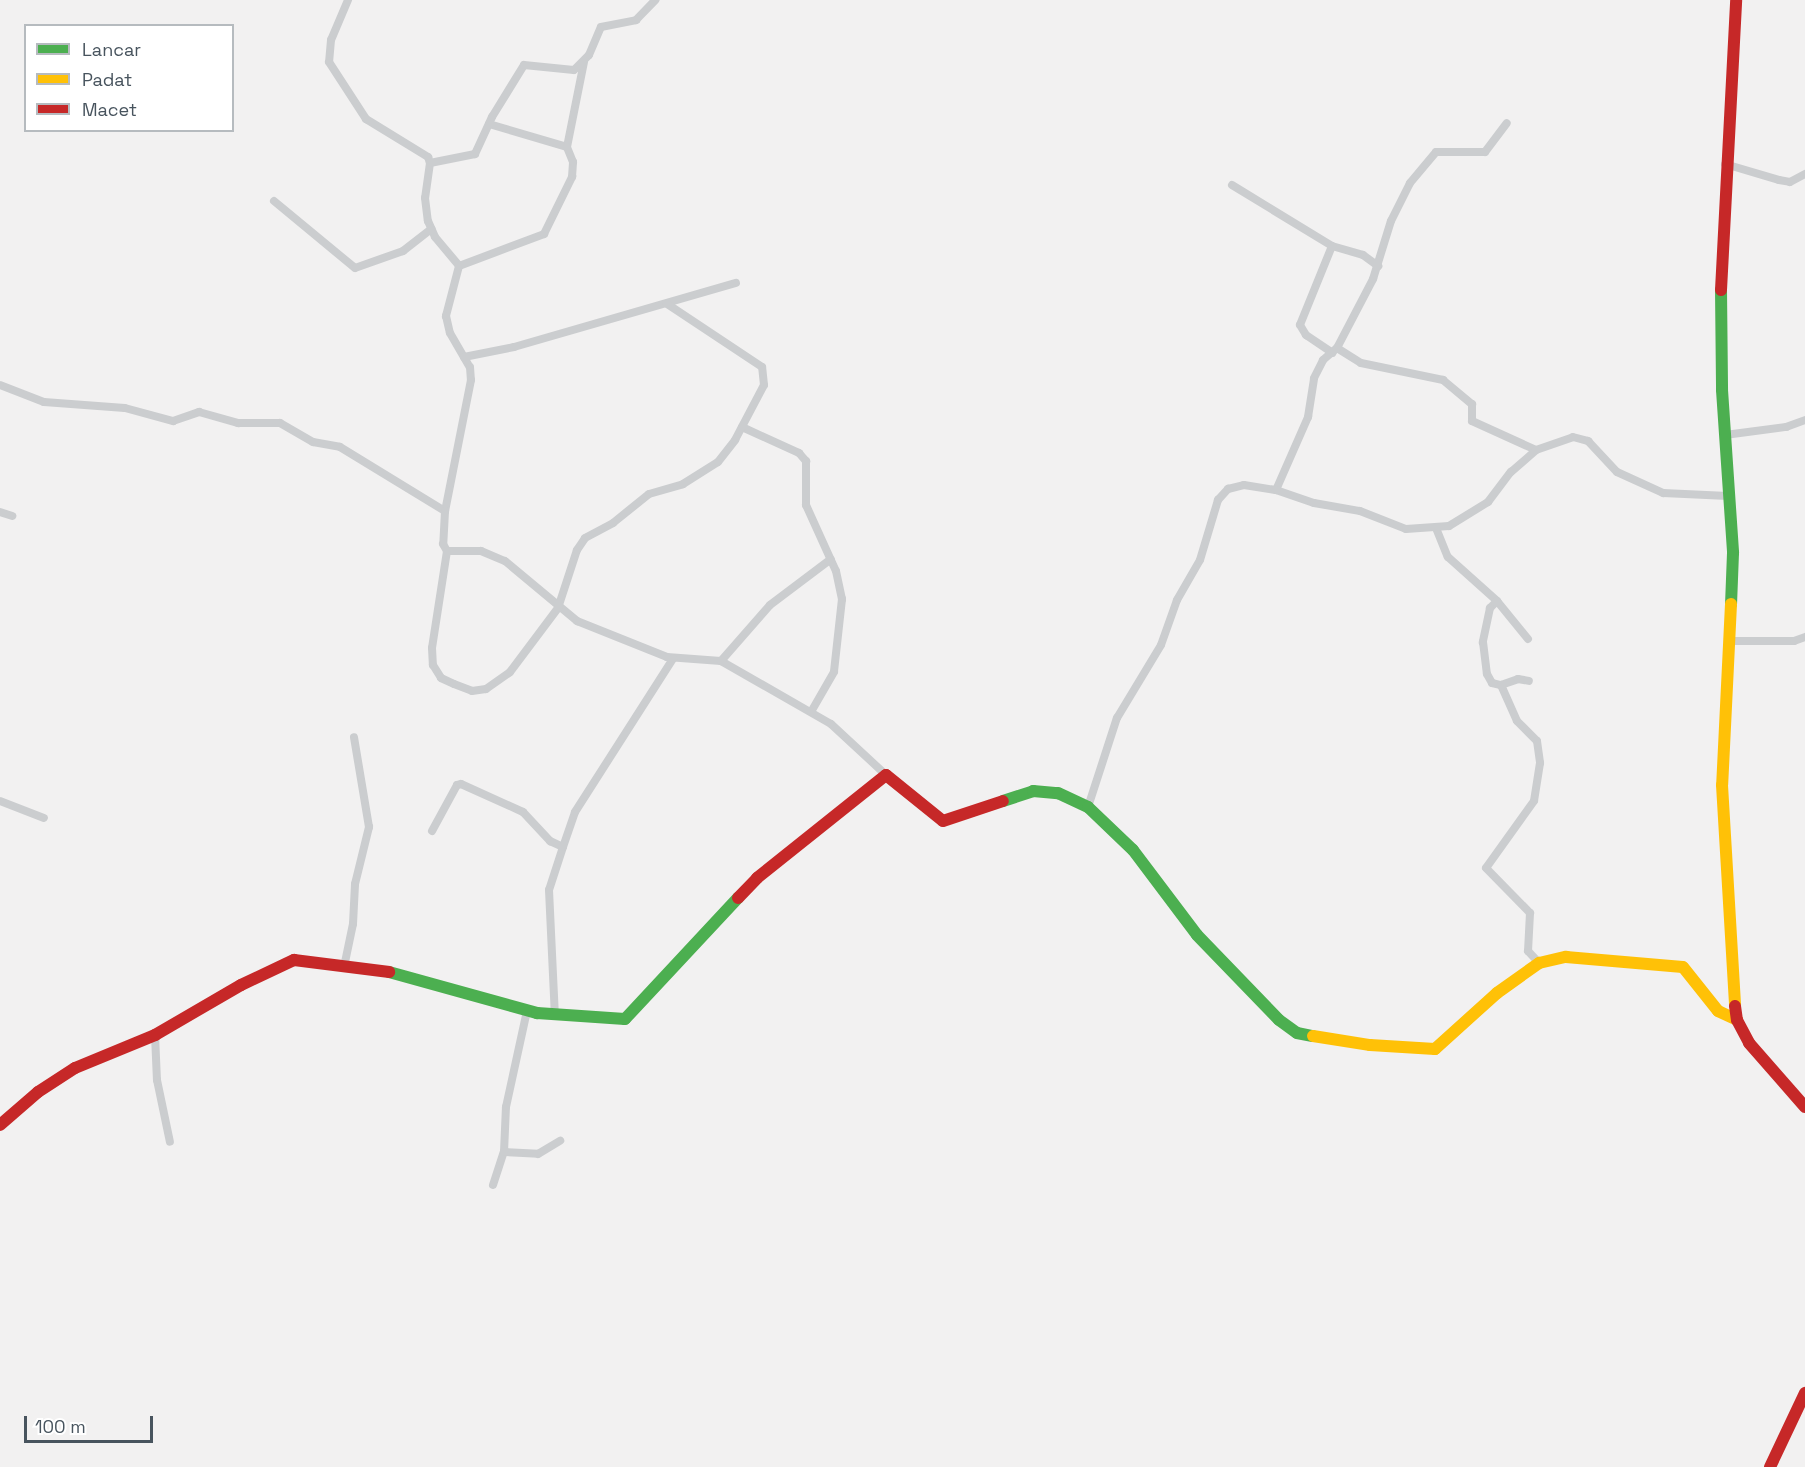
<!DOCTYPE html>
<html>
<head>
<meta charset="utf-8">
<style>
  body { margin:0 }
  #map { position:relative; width:1805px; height:1467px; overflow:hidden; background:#f2f1f1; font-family:"Space Grotesk",sans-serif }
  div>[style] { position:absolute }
  .street>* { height:8px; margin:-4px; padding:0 4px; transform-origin:4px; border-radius:4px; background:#cbcdcf }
  .fast>* { height:12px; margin:-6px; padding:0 6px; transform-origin:6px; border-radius:6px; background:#4caf50 }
  .slow>* { height:12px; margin:-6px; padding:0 6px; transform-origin:6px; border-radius:6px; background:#ffc107 }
  .jam>* { height:12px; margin:-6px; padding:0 6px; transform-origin:6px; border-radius:6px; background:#c62828 }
  span { translate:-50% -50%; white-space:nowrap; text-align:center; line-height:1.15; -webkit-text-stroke:4.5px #fff; paint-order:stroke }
  .legend { position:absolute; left:24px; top:24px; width:210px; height:108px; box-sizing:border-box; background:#fff; border:2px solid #b6bbbf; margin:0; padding:8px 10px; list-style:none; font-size:18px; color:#48545e }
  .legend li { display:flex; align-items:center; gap:12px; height:30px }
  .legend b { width:30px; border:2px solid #b6bbbf }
  .scale { position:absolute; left:24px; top:1416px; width:129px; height:27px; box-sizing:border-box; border:3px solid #48545e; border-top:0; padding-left:8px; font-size:18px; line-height:21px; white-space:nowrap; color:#48545e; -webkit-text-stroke:4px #fff; paint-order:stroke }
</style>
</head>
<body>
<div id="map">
  <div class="street">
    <div style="left:348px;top:0;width:43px;rotate:113deg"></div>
    <div style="left:331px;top:40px;width:22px;rotate:95deg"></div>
    <div style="left:329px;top:62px;width:68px;rotate:57deg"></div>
    <div style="left:366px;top:119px;width:73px;rotate:31.5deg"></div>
    <div style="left:428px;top:157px;width:6px;rotate:72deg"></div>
    <div style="left:430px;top:163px;width:35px;rotate:98deg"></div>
    <div style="left:425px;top:198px;width:23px;rotate:83deg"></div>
    <div style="left:428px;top:221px;width:17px;rotate:66deg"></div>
    <div style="left:435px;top:237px;width:38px;rotate:50deg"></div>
    <div style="left:459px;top:266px;width:52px;rotate:104.6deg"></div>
    <div style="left:446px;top:316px;width:17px;rotate:77deg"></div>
    <div style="left:450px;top:333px;width:39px;rotate:60deg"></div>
    <div style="left:470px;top:367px;width:13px;rotate:86deg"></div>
    <div style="left:471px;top:380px;width:134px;rotate:101.2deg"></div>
    <div style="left:489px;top:124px;width:81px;rotate:16.4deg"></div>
    <div style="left:567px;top:147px;width:87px;rotate:-78.7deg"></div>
    <div style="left:430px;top:163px;width:46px;rotate:-11.3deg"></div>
    <div style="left:475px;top:154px;width:41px;rotate:-65.3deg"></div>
    <div style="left:492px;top:117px;width:61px;rotate:-58.4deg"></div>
    <div style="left:524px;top:65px;width:50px;rotate:5.7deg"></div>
    <div style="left:574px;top:70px;width:21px;rotate:-45deg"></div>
    <div style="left:589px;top:55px;width:30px;rotate:-67deg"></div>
    <div style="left:601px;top:27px;width:36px;rotate:-11deg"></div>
    <div style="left:636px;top:20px;width:28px;rotate:-46deg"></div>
    <div style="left:1725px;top:164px;width:56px;rotate:16.5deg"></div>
    <div style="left:1779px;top:180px;width:11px;rotate:10deg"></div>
    <div style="left:1790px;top:182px;width:17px;rotate:-28deg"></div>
    <div style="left:1232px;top:185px;width:117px;rotate:31.4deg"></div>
    <div style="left:1332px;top:246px;width:32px;rotate:16deg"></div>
    <div style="left:1363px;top:255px;width:19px;rotate:36deg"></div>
    <div style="left:274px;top:201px;width:105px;rotate:39.6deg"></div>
    <div style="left:355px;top:268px;width:51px;rotate:-19.5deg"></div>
    <div style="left:403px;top:251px;width:36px;rotate:-38deg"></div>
    <div style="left:1332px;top:246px;width:85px;rotate:112.1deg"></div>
    <div style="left:1300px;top:325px;width:12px;rotate:59deg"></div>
    <div style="left:1306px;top:335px;width:32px;rotate:34deg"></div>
    <div style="left:459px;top:266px;width:91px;rotate:-20.6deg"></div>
    <div style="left:544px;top:234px;width:64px;rotate:-63.8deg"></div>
    <div style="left:572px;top:177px;width:15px;rotate:-86deg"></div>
    <div style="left:573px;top:162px;width:16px;rotate:-112deg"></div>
    <div style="left:1337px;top:348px;width:28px;rotate:32deg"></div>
    <div style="left:1361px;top:363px;width:84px;rotate:11.7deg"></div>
    <div style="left:1443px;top:380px;width:38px;rotate:40deg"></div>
    <div style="left:1472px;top:404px;width:17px;rotate:90deg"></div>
    <div style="left:1472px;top:421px;width:70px;rotate:24.4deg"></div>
    <div style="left:464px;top:357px;width:51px;rotate:-11.3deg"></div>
    <div style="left:514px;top:347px;width:231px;rotate:-16.1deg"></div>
    <div style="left:0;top:385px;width:47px;rotate:21.1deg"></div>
    <div style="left:44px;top:402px;width:81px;rotate:4.2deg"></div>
    <div style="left:125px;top:408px;width:50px;rotate:15.2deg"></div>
    <div style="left:173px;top:421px;width:28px;rotate:-19deg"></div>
    <div style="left:199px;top:412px;width:41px;rotate:15.8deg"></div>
    <div style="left:238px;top:423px;width:42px"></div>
    <div style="left:280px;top:423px;width:38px;rotate:30deg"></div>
    <div style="left:313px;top:442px;width:27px;rotate:10deg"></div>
    <div style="left:340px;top:447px;width:123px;rotate:31.4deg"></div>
    <div style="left:445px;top:511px;width:33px;rotate:93deg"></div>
    <div style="left:443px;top:544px;width:8px;rotate:60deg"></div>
    <div style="left:447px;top:551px;width:34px"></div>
    <div style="left:481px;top:551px;width:26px;rotate:23deg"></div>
    <div style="left:505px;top:561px;width:94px;rotate:39.8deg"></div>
    <div style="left:577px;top:621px;width:97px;rotate:21.8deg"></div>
    <div style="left:667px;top:657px;width:54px;rotate:4.2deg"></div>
    <div style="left:721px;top:661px;width:127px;rotate:29.8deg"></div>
    <div style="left:831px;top:724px;width:75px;rotate:42.8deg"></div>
    <div style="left:742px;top:427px;width:63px;rotate:24.5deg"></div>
    <div style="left:799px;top:453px;width:11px;rotate:49deg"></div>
    <div style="left:806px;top:461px;width:44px;rotate:90deg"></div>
    <div style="left:806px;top:505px;width:72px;rotate:65.6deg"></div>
    <div style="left:836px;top:571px;width:29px;rotate:78deg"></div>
    <div style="left:842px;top:599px;width:73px;rotate:96.3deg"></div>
    <div style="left:834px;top:672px;width:46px;rotate:119.9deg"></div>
    <div style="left:1725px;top:435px;width:62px;rotate:-7.5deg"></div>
    <div style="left:1786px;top:427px;width:20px;rotate:-20deg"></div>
    <div style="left:1276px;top:490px;width:80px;rotate:-66.3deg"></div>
    <div style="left:1308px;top:417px;width:39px;rotate:-81deg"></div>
    <div style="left:1314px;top:378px;width:20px;rotate:-63deg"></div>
    <div style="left:1323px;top:360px;width:18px;rotate:-41deg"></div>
    <div style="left:1337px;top:348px;width:78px;rotate:-62.4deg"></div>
    <div style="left:1373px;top:279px;width:61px;rotate:-72.8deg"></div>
    <div style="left:1391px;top:221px;width:42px;rotate:-63.4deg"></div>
    <div style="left:1410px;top:183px;width:40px;rotate:-50deg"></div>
    <div style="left:1436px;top:152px;width:49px"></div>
    <div style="left:1485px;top:152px;width:36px;rotate:-53deg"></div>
    <div style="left:0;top:512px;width:13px;rotate:18deg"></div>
    <div style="left:1436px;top:528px;width:31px;rotate:68deg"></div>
    <div style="left:1448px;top:557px;width:66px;rotate:41.9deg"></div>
    <div style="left:1497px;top:601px;width:49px;rotate:50.8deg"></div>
    <div style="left:447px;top:551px;width:98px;rotate:98.8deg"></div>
    <div style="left:432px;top:648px;width:17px;rotate:87deg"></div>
    <div style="left:433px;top:665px;width:15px;rotate:58deg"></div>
    <div style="left:441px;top:678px;width:14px;rotate:25deg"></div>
    <div style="left:454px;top:684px;width:19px;rotate:21deg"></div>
    <div style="left:472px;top:691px;width:14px;rotate:-8deg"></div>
    <div style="left:486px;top:689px;width:29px;rotate:-35deg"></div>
    <div style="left:510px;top:672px;width:80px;rotate:-53.1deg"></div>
    <div style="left:558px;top:608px;width:61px;rotate:-71.9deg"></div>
    <div style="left:577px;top:550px;width:14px;rotate:-56deg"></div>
    <div style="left:585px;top:538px;width:32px;rotate:-28deg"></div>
    <div style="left:613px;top:523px;width:46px;rotate:-38.9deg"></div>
    <div style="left:649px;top:494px;width:35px;rotate:-16deg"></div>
    <div style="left:683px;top:484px;width:41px;rotate:-32.2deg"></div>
    <div style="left:718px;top:462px;width:28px;rotate:-52deg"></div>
    <div style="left:735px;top:440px;width:62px;rotate:-62.2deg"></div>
    <div style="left:764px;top:385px;width:18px;rotate:-96deg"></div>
    <div style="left:762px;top:367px;width:114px;rotate:-146.4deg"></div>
    <div style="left:1497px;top:601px;width:10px;rotate:135deg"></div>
    <div style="left:1490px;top:608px;width:35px;rotate:102deg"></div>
    <div style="left:1483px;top:642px;width:32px;rotate:83deg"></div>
    <div style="left:1487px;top:674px;width:10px;rotate:61deg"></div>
    <div style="left:1492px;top:683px;width:9px;rotate:13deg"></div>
    <div style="left:1501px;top:685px;width:18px;rotate:-19deg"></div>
    <div style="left:1518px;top:679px;width:11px;rotate:10deg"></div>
    <div style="left:1730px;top:641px;width:64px"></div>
    <div style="left:1794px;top:641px;width:12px;rotate:-20deg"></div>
    <div style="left:721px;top:661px;width:74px;rotate:-48.8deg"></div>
    <div style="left:770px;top:605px;width:76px;rotate:-37deg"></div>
    <div style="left:1501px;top:685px;width:39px;rotate:66deg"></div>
    <div style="left:1517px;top:721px;width:28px;rotate:45deg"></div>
    <div style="left:1537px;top:741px;width:22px;rotate:82deg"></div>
    <div style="left:1540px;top:763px;width:38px;rotate:99deg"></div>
    <div style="left:1534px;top:801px;width:82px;rotate:125.6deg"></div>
    <div style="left:1486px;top:868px;width:63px;rotate:45.6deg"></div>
    <div style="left:1530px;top:913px;width:38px;rotate:93deg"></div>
    <div style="left:1528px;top:951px;width:16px;rotate:47deg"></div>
    <div style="left:0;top:801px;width:47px;rotate:21.1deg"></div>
    <div style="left:1088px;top:807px;width:94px;rotate:-72deg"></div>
    <div style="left:1117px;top:718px;width:85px;rotate:-58.9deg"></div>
    <div style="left:1161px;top:645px;width:48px;rotate:-70.4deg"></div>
    <div style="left:1177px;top:600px;width:46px;rotate:-60.1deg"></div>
    <div style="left:1200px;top:560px;width:63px;rotate:-73.3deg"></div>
    <div style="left:1218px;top:500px;width:15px;rotate:-48deg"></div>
    <div style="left:1228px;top:489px;width:16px;rotate:-14deg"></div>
    <div style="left:1244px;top:485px;width:32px;rotate:9deg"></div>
    <div style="left:1276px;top:490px;width:40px;rotate:18.9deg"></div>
    <div style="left:1314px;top:503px;width:47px;rotate:9.9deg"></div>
    <div style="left:1360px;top:511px;width:49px;rotate:21.4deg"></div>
    <div style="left:1406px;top:529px;width:43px;rotate:-4deg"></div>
    <div style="left:1449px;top:526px;width:46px;rotate:-31.6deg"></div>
    <div style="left:1488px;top:502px;width:38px;rotate:-53deg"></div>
    <div style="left:1511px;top:472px;width:33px;rotate:-41deg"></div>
    <div style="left:1536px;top:450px;width:39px;rotate:-19deg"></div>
    <div style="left:1573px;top:437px;width:16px;rotate:15deg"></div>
    <div style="left:1588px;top:441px;width:42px;rotate:46.9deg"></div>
    <div style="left:1617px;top:472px;width:51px;rotate:24.5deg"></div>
    <div style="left:1663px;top:493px;width:65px;rotate:2.6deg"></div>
    <div style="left:432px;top:831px;width:52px;rotate:-61.5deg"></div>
    <div style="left:457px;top:785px;width:4px;rotate:-14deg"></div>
    <div style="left:461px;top:784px;width:68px;rotate:24.3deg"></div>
    <div style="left:523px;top:812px;width:40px;rotate:47deg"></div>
    <div style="left:550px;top:841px;width:14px;rotate:25deg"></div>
    <div style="left:563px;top:847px;width:45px;rotate:108deg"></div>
    <div style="left:549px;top:890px;width:126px;rotate:87.3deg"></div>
    <div style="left:563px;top:847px;width:37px;rotate:-71deg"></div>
    <div style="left:575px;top:812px;width:182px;rotate:-57.4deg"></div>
    <div style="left:344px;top:967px;width:44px;rotate:-78.2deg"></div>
    <div style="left:353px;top:924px;width:40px;rotate:-87.1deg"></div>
    <div style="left:355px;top:884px;width:59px;rotate:-76.2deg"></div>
    <div style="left:369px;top:827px;width:91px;rotate:-99.5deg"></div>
    <div style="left:155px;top:1035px;width:45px;rotate:87.5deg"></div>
    <div style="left:157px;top:1080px;width:63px;rotate:78.2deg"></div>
    <div style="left:504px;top:1152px;width:34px;rotate:3deg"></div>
    <div style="left:538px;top:1154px;width:26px;rotate:-31deg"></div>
    <div style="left:493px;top:1185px;width:35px;rotate:-72deg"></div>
    <div style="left:504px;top:1152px;width:45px;rotate:-87.5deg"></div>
    <div style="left:506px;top:1107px;width:98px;rotate:-77.7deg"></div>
  </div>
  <div class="fast">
    <div style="left:1721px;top:290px;width:100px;rotate:89.4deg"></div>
    <div style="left:1722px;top:390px;width:163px;rotate:86.1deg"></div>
    <div style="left:1733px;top:553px;width:51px;rotate:92.2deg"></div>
    <div style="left:1003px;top:801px;width:32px;rotate:-18deg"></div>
    <div style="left:1033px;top:791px;width:25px;rotate:5deg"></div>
    <div style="left:1058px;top:793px;width:33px;rotate:25deg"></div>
    <div style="left:1088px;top:807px;width:62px;rotate:43.7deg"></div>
    <div style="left:1133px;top:850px;width:106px;rotate:53deg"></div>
    <div style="left:1197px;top:935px;width:118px;rotate:46deg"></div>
    <div style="left:1279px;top:1020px;width:22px;rotate:36deg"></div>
    <div style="left:1297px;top:1033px;width:16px;rotate:11deg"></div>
    <div style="left:389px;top:972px;width:154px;rotate:15.5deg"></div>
    <div style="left:537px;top:1013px;width:88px;rotate:3.9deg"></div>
    <div style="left:625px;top:1019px;width:166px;rotate:-47deg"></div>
  </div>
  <div class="slow">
    <div style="left:1731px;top:604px;width:181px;rotate:92.8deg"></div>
    <div style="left:1722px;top:785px;width:221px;rotate:86.6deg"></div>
    <div style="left:1313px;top:1036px;width:58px;rotate:9deg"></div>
    <div style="left:1370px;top:1045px;width:65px;rotate:3.5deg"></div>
    <div style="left:1435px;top:1049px;width:84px;rotate:-42.1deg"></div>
    <div style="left:1497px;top:993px;width:52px;rotate:-35.5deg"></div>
    <div style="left:1539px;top:963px;width:28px;rotate:-13deg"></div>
    <div style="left:1566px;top:957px;width:117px;rotate:4.9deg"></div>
    <div style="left:1683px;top:967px;width:56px;rotate:51.5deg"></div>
    <div style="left:1718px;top:1011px;width:21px;rotate:25deg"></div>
  </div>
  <div class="jam">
    <div style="left:1721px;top:290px;width:290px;rotate:-87deg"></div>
    <div style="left:738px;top:898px;width:28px;rotate:-46deg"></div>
    <div style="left:757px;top:878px;width:165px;rotate:-38.6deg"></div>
    <div style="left:886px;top:775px;width:73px;rotate:38.9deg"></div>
    <div style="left:943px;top:821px;width:63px;rotate:-18.4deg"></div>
    <div style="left:1735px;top:1006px;width:14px;rotate:82deg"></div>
    <div style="left:1737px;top:1020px;width:26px;rotate:62deg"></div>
    <div style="left:1749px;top:1043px;width:85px;rotate:48.8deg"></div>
    <div style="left:0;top:1125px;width:50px;rotate:-41deg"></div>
    <div style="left:38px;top:1092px;width:44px;rotate:-33deg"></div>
    <div style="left:75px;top:1068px;width:87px;rotate:-22.4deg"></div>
    <div style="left:155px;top:1035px;width:99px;rotate:-30.2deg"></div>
    <div style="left:241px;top:985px;width:59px;rotate:-25.3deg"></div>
    <div style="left:294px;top:960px;width:96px;rotate:7.2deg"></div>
    <div style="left:1770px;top:1467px;width:82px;rotate:-64.7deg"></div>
  </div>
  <ul class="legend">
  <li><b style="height:8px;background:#4caf50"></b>Lancar</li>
  <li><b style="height:8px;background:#ffc107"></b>Padat</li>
  <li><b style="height:8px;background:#c62828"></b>Macet</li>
  </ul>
  <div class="scale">100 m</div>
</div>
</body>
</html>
